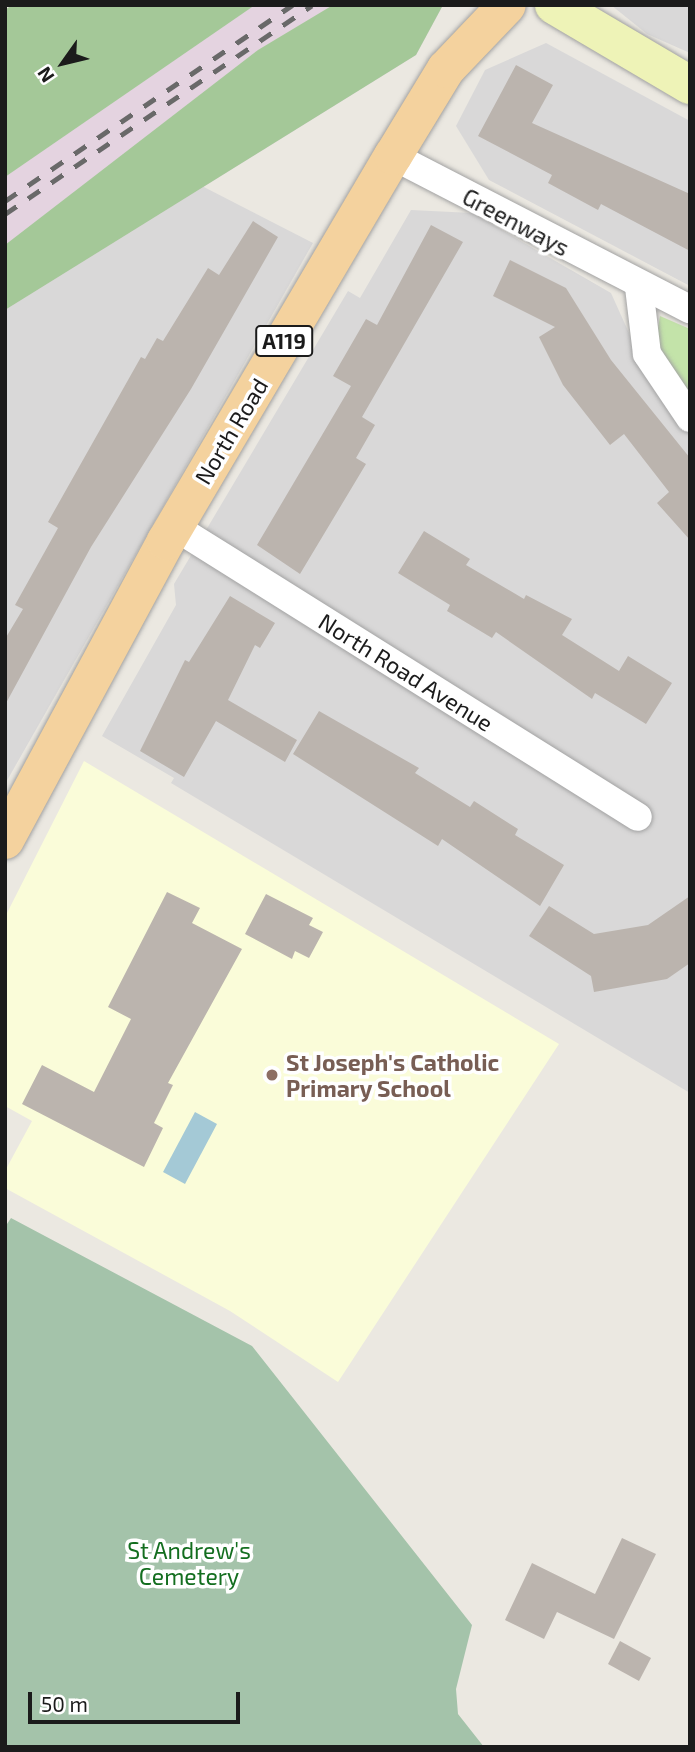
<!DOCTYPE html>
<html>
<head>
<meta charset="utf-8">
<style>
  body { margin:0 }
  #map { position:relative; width:695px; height:1752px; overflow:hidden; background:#ebe8e1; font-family:"Exo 2",sans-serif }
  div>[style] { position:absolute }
  .residential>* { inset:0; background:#d9d8d8 }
  .industrial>* { inset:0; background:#e4d3e0 }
  .education>* { inset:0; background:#fafcd9 }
  .grass>* { inset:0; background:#c3e3a9 }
  .forest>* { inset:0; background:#a4c898 }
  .cemetery>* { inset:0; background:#a4c3aa }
  .water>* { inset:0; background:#a4c9d6 }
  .building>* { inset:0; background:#bbb4ae }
  .roads { filter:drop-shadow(0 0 2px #a2a2a2) drop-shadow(0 0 2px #a2a2a2) }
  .minor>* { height:28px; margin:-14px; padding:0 14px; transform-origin:14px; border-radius:14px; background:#fff }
  .secondary>* { height:38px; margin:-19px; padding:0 19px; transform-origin:19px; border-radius:19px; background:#eef3b7 }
  .primary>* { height:38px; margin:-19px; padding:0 19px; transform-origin:19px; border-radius:19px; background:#f4d29e }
  .rail>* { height:5px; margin-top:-2.5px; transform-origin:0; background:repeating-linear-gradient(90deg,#696969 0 14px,transparent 0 28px) }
  .dots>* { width:19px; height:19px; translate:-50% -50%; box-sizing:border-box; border:4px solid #fff; border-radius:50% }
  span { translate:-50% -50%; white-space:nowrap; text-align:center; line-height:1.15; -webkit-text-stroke:7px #fff; paint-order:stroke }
  .shield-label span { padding:2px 5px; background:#fff; border:2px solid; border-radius:5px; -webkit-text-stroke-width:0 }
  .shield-label { font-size:21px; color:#1b1b1b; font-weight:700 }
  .street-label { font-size:23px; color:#1b1b1b }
  .education-label { font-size:23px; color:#785e54; font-weight:700 }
  .left { translate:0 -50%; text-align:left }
  .park-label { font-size:23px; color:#136e1f }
  .frame { position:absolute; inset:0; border:7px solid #1b1b1b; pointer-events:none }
  .north { position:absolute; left:28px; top:28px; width:70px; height:70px; -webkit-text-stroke:5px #fff; paint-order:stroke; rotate:236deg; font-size:19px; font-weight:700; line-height:28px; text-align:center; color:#1b1b1b }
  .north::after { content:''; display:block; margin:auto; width:24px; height:32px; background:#1b1b1b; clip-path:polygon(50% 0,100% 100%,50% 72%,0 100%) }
  .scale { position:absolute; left:28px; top:1692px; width:212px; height:32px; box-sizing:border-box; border:4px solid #1b1b1b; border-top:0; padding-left:9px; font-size:21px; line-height:24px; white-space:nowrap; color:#1b1b1b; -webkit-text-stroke:5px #fff; paint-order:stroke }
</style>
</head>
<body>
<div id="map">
  <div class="residential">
    <div style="clip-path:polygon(611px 5px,690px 5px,690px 53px,647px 34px)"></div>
    <div style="clip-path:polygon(546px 43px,690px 121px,690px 286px,489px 180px,456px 126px,485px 70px)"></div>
    <div style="clip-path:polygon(200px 185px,313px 243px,5px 784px,5px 310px)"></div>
    <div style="clip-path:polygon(411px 210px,472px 213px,611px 293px,638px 353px,690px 426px,690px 1093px,171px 783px,174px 778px,102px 736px,176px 605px,174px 584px,348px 291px,360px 298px)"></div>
  </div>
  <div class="industrial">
    <div style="clip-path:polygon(12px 5px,443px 5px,416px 55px,5px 310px,5px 10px)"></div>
  </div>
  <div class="education">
    <div style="clip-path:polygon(84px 761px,559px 1044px,338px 1382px,230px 1311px,5px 1188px,5px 1171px,32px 1121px,5px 1106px,5px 917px)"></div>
  </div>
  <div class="grass">
    <div style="clip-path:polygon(660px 316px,690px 329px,690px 396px,656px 341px)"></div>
  </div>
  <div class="forest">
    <div style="clip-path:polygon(12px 5px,255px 5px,5px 177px,5px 10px)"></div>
    <div style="clip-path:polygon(333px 5px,443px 5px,416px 55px,5px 310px,5px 245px,258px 50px)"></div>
  </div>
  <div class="cemetery">
    <div style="clip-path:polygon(11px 1218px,252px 1346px,472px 1625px,456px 1689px,458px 1714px,484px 1747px,5px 1747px,5px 1227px)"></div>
  </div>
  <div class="water">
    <div style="clip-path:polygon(195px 1112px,217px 1124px,185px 1184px,163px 1172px)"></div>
  </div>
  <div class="building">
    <div style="clip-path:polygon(516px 65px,553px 85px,532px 123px,690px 194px,690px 251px,601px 204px,598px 210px,548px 183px,552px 175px,478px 136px)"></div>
    <div style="clip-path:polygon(253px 221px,278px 237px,191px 389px,91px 547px,5px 705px,5px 639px,23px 609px,15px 605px,58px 528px,48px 522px,141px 357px,145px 359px,157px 338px,163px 341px,208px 268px,219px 275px)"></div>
    <div style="clip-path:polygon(431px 225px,463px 242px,362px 417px,375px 425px,356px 458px,366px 464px,300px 574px,257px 545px,351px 386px,333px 376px,366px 319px,377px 325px)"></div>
    <div style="clip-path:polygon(510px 260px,566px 288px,611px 360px,690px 458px,690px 540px,657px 503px,669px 492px,624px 434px,610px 445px,563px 385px,539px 337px,555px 327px,493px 296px)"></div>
    <div style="clip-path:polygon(424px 531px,470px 559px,466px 565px,524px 599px,526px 595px,572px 619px,562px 635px,619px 671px,628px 656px,672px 683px,646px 724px,595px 693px,592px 699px,496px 632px,492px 638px,447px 611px,450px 605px,398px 573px)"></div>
    <div style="clip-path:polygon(230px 596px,275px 623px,260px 648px,255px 645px,228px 700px,297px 740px,285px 762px,216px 721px,184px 777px,140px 751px,185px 660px,189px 662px)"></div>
    <div style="clip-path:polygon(319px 711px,419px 768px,415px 773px,470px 807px,474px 801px,518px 829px,515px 835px,564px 865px,540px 906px,442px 839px,438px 846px,293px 754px)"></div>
    <div style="clip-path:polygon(167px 892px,200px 908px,192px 923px,242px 949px,168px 1083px,173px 1085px,154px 1123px,163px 1128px,144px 1167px,22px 1104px,42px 1065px,94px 1092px,131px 1019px,108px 1007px)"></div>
    <div style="clip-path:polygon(266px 894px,313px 918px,309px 925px,323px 932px,309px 958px,295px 951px,292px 959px,245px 934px)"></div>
    <div style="clip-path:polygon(690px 896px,690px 963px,667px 979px,594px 992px,591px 976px,529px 936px,549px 906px,594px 934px,648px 925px)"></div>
    <div style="clip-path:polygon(622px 1538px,656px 1554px,614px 1639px,557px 1612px,544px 1639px,505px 1620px,532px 1563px,595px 1594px)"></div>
    <div style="clip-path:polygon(620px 1641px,651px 1658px,639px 1681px,608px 1664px)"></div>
  </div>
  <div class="roads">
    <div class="minor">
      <div style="left:393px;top:156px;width:334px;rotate:27.3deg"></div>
      <div style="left:639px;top:287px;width:67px;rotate:83.2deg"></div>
      <div style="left:647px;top:354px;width:77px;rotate:56.1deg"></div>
      <div style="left:175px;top:527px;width:546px;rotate:32.06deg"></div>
    </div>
    <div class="secondary">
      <div style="left:554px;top:5px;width:158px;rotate:30.5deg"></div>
    </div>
    <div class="primary">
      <div style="left:5px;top:840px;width:340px;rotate:-61.7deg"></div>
      <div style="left:166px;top:541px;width:447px;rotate:-59.5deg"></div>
      <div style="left:393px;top:156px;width:102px;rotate:-58.7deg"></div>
      <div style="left:446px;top:69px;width:88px;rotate:-46.4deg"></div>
    </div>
  </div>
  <div class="rail">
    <div style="left:5px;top:201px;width:348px;rotate:-34.3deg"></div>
    <div style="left:5px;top:214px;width:371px;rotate:-34.2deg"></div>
  </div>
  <div class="dots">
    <div style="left:272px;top:1075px;background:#8d6e63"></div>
  </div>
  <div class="shield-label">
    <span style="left:284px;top:341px">A119</span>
  </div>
  <div class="street-label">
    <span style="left:516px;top:222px;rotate:28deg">Greenways</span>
    <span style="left:231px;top:431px;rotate:-59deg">North Road</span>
    <span style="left:406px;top:672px;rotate:32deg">North Road Avenue</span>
  </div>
  <div class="education-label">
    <span class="left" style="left:286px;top:1075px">St Joseph's Catholic<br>Primary School</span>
  </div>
  <div class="park-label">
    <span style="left:189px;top:1563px">St Andrew's<br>Cemetery</span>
  </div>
  <div class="frame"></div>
  <div class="north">N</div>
  <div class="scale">50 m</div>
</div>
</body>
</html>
